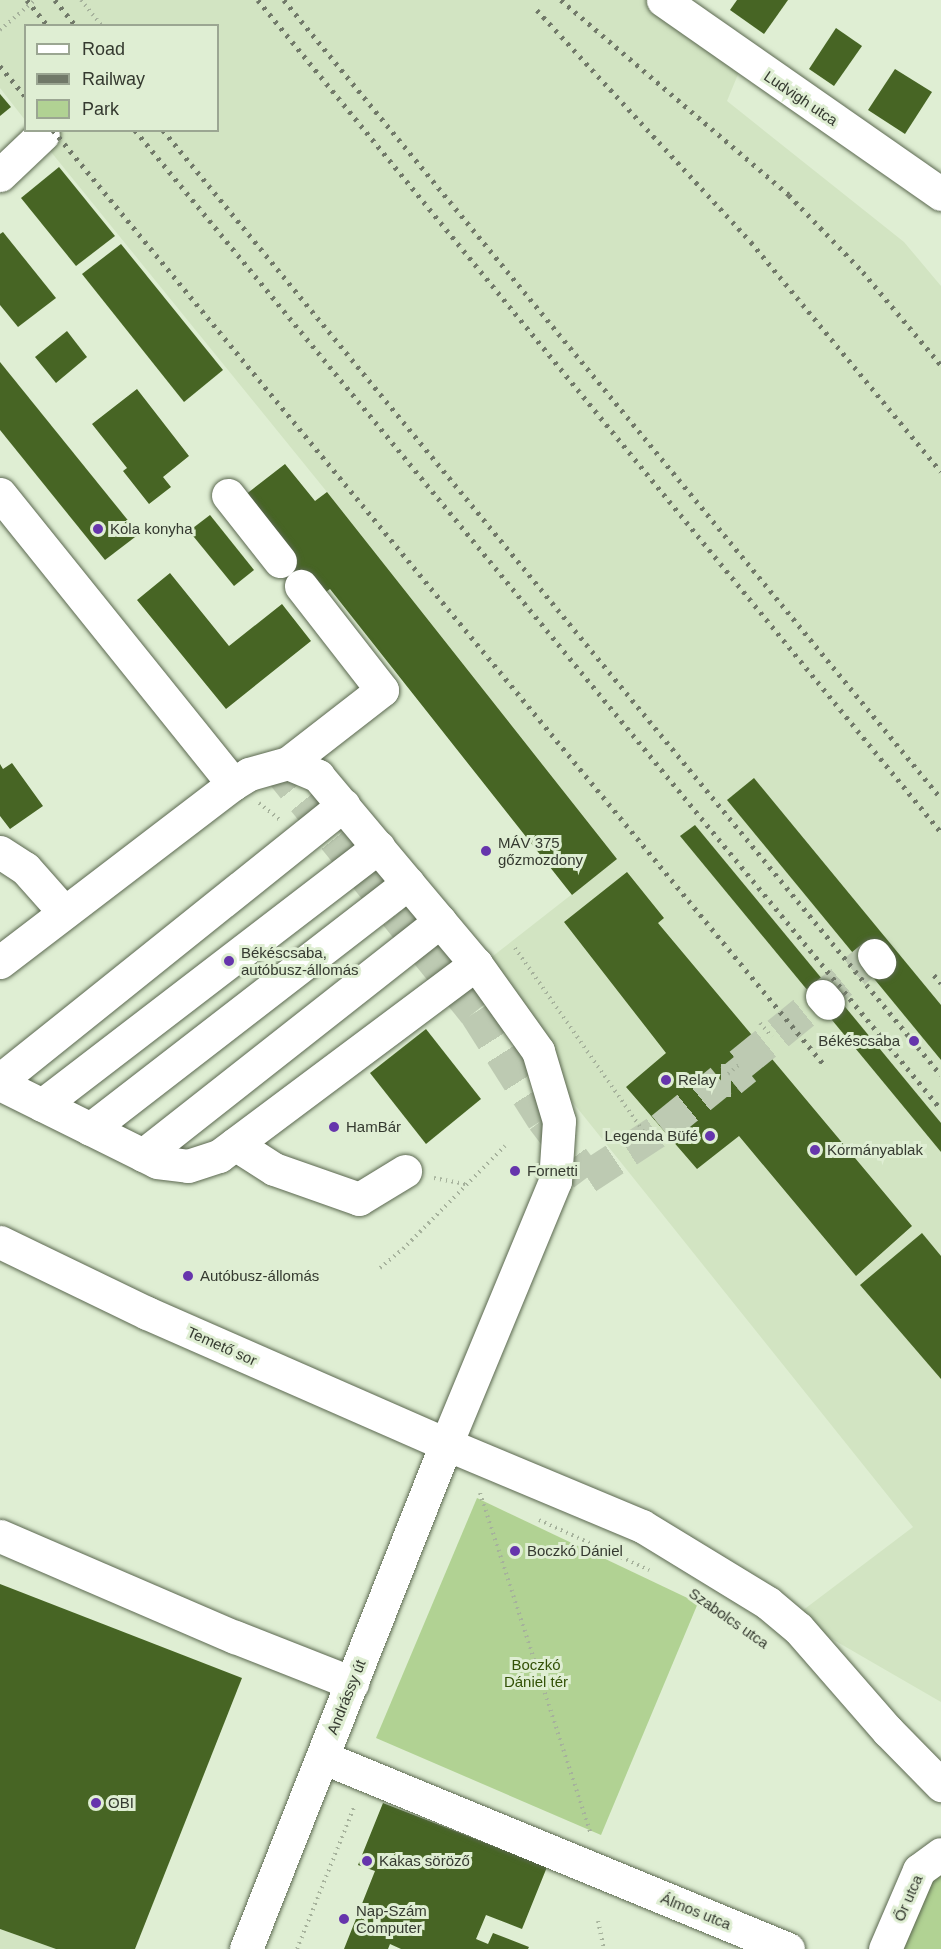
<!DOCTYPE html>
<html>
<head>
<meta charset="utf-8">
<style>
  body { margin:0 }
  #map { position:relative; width:941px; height:1949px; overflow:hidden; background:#dfeed3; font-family:Helvetica,sans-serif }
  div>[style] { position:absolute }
  .built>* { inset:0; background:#d2e4c2 }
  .green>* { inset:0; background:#b1d293 }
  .building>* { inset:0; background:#476524 }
  .minor-tunnel>* { height:33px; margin-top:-16.5px; transform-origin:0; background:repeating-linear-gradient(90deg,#bdcab2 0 33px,transparent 0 49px) }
  .path>* { height:4px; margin-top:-2px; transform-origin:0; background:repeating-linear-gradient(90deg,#a6b29c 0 1.5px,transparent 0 6px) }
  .roads { filter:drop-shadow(0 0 2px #5b6850) drop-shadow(0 0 2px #5b6850) }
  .minor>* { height:33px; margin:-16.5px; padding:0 16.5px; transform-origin:16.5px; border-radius:16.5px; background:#fff }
  .rail>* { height:4.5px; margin-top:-2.25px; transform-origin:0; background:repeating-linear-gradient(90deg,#717969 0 3px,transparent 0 9px) }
  .dots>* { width:16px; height:16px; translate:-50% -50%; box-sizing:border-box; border:3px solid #dfeed3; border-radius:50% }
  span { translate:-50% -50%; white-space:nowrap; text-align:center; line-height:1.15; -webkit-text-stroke:6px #dfeed3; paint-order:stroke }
  .street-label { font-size:15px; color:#353a30 }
  .poi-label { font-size:15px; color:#353a30 }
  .left { translate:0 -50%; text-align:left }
  .right { translate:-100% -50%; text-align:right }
  .park-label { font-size:15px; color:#335107 }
  .legend { position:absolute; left:24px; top:24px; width:195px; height:108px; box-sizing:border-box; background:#dfeed3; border:2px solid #9ba692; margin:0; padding:8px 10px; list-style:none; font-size:18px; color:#353a30 }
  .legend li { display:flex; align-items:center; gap:12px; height:30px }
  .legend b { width:30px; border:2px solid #9ba692 }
</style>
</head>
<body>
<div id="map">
  <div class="built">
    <div style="clip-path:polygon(0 0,651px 0,741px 67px,727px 101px,904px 242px,941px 286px,941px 1702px,794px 1617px,913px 1527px,470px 974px,617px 859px,327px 492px,34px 131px,218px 130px,218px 26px,26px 26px,25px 120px,0 88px)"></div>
    <div style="clip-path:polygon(0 1929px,56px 1949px,0 1949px)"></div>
  </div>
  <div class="green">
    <div style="clip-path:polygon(477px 1498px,698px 1603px,601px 1835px,376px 1738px)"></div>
    <div style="clip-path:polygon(941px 1859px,941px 1949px,890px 1949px)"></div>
  </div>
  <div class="building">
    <div style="clip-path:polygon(737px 0,788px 0,764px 34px,730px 10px)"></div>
    <div style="clip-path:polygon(836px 28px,862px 46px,834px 86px,809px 69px)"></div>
    <div style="clip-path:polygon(895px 69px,932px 92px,905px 134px,868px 110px)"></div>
    <div style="clip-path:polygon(0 94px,11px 107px,0 116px)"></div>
    <div style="clip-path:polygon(59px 167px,115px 236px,76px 266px,21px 198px)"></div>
    <div style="clip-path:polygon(3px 232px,56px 298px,18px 327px,0 305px,0 234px)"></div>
    <div style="clip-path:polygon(121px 244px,223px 370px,184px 402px,82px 274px)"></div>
    <div style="clip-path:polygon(67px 331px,87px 357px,56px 383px,35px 357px)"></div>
    <div style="clip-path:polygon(0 362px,139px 534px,105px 560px,0 430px)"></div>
    <div style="clip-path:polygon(137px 389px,189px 456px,163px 477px,171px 487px,149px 504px,123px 471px,127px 468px,92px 424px)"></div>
    <div style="clip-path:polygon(285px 464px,315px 501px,327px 492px,617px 859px,572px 895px,330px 589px,318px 598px,240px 499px)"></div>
    <div style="clip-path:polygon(210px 515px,254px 570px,234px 586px,189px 531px)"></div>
    <div style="clip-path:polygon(170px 573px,229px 646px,282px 604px,311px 641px,226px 709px,137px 600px)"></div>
    <div style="clip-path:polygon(12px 763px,43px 806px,10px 829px,0 816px,0 764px,3px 769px)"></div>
    <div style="clip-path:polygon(754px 778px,941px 1005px,941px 1060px,727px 800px)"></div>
    <div style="clip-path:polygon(695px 825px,941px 1123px,941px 1152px,680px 836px)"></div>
    <div style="clip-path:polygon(627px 872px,664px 918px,658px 923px,912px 1226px,856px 1276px,739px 1136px,697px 1169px,626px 1087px,666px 1053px,564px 922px)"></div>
    <div style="clip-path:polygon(426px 1029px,481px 1099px,426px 1144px,370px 1073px)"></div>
    <div style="clip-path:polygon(922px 1233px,941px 1256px,941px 1379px,860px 1285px)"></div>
    <div style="clip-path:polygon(0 1584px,242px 1678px,135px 1949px,56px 1949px,0 1929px)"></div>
    <div style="clip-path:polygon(383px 1803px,547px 1867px,522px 1929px,486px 1915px,476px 1939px,488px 1944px,493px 1933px,529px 1947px,528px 1949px,401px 1949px,390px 1944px,388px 1949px,344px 1949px,375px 1871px,358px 1865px)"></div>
  </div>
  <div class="minor-tunnel">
    <div style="left:273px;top:762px;width:321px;rotate:51.1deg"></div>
    <div style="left:475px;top:1012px;width:127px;rotate:57.6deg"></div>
    <div style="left:543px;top:1119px;width:73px;rotate:52.8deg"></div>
    <div style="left:587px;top:1177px;width:90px;rotate:-33.2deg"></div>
    <div style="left:662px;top:1128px;width:76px;rotate:-39.1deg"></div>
    <div style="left:721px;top:1080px;width:10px"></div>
    <div style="left:731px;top:1080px;width:19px;rotate:-39deg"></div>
    <div style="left:746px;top:1068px;width:9px;rotate:-96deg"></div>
    <div style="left:740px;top:1064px;width:173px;rotate:-39.1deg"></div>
  </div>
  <div class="path">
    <div style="left:81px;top:0;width:33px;rotate:51deg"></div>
    <div style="left:0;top:30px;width:46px;rotate:-40.6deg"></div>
    <div style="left:259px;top:803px;width:26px;rotate:39deg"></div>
    <div style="left:515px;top:948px;width:239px;rotate:55deg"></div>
    <div style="left:760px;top:1023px;width:18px;rotate:49deg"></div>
    <div style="left:728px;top:1074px;width:16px;rotate:-40deg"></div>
    <div style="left:434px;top:1178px;width:32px;rotate:11deg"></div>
    <div style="left:380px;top:1268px;width:30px;rotate:-40deg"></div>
    <div style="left:403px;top:1249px;width:145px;rotate:-45.3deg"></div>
    <div style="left:480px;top:1493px;width:359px;rotate:72deg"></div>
    <div style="left:539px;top:1520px;width:121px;rotate:24.4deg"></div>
    <div style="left:598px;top:1921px;width:29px;rotate:78deg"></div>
    <div style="left:297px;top:1949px;width:155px;rotate:-68.1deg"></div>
  </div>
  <div class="roads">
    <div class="minor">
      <div style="left:663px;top:0;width:339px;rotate:34.9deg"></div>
      <div style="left:0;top:175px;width:59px;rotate:-43.6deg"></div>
      <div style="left:0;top:494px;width:372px;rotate:51.2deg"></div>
      <div style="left:228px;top:495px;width:84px;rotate:51.8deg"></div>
      <div style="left:288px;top:763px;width:119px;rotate:-37.8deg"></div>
      <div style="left:382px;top:690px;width:132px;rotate:-127.9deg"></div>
      <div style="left:0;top:852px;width:30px;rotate:33deg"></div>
      <div style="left:25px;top:868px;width:59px;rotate:48.4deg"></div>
      <div style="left:874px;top:955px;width:9px;rotate:54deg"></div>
      <div style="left:0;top:962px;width:293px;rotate:-37.4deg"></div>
      <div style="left:233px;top:784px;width:19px;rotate:-32deg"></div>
      <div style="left:249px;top:774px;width:41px;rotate:-15.8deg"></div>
      <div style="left:288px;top:763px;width:33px;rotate:23deg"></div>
      <div style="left:318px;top:776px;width:246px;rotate:50deg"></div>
      <div style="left:476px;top:964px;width:107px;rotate:54.5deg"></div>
      <div style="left:538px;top:1051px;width:73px;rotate:73.3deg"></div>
      <div style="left:559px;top:1121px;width:60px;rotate:93.8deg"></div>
      <div style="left:555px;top:1181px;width:285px;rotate:112.5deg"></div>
      <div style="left:446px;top:1444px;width:543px;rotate:111.61deg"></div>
      <div style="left:822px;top:996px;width:9px;rotate:49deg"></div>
      <div style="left:0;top:1080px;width:440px;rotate:-38.7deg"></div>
      <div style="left:0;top:1084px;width:175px;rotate:26.4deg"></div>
      <div style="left:157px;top:1162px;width:31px;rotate:7deg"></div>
      <div style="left:188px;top:1166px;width:33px;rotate:-18deg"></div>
      <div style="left:219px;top:1156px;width:321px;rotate:-36.8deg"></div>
      <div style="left:42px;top:1105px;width:424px;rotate:-37.5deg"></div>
      <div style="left:90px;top:1129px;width:402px;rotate:-37.7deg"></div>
      <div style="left:235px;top:1144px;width:46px;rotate:32.7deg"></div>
      <div style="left:274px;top:1169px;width:90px;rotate:19.4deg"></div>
      <div style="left:359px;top:1199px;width:54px;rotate:-31.3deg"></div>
      <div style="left:143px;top:1155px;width:378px;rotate:-38.2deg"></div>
      <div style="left:0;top:1242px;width:163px;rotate:25.8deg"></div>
      <div style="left:147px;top:1313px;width:326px;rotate:23.7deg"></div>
      <div style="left:446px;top:1444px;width:212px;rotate:22.7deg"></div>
      <div style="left:642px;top:1526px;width:148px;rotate:31.4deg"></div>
      <div style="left:768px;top:1603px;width:39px;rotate:40deg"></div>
      <div style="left:798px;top:1628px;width:137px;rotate:48.9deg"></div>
      <div style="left:888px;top:1731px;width:76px;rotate:45.5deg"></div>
      <div style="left:0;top:1536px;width:256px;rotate:23.3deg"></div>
      <div style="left:235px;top:1637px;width:126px;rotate:21.5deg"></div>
      <div style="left:322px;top:1757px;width:504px;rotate:22.39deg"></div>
      <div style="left:885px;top:1949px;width:86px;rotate:-66.7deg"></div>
      <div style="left:919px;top:1870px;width:27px;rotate:-36deg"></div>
    </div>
  </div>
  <div class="rail">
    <div style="left:27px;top:0;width:33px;rotate:51deg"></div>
    <div style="left:55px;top:0;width:33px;rotate:51deg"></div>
    <div style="left:258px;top:0;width:1076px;rotate:50.62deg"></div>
    <div style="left:284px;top:0;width:1034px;rotate:50.54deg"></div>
    <div style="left:561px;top:0;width:300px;rotate:40.5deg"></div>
    <div style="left:789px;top:195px;width:107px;rotate:46.1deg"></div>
    <div style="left:863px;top:272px;width:121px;rotate:50deg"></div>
    <div style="left:537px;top:10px;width:316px;rotate:47.3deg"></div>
    <div style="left:751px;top:242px;width:298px;rotate:50.4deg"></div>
    <div style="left:0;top:66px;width:40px;rotate:50deg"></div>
    <div style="left:53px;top:130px;width:1213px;rotate:50.48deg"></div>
    <div style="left:135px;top:130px;width:1268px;rotate:50.54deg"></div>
    <div style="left:163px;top:130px;width:1224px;rotate:50.54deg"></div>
    <div style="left:934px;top:975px;width:11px;rotate:49deg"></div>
  </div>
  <div class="dots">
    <div style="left:98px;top:529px;background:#6635ac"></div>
    <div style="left:486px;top:851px;background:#6635ac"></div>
    <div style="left:229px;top:961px;background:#6635ac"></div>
    <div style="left:914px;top:1041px;background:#6635ac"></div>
    <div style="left:666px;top:1080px;background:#6635ac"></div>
    <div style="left:334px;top:1127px;background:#6635ac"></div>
    <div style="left:710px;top:1136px;background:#6635ac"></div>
    <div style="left:815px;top:1150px;background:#6635ac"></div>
    <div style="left:515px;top:1171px;background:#6635ac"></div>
    <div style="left:188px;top:1276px;background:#6635ac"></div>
    <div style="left:515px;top:1551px;background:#6635ac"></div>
    <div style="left:96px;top:1803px;background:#6635ac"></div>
    <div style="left:367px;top:1861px;background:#6635ac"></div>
    <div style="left:344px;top:1919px;background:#6635ac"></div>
  </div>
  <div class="street-label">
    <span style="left:801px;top:98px;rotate:34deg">Ludvigh utca</span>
    <span style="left:222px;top:1346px;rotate:24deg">Temető sor</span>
    <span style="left:729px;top:1618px;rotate:35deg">Szabolcs utca</span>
    <span style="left:346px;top:1697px;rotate:-68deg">Andrássy út</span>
    <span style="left:908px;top:1898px;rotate:-66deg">Őr utca</span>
    <span style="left:696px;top:1911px;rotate:22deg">Álmos utca</span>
  </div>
  <div class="poi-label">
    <span class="left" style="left:110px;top:529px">Kola konyha</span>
    <span class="left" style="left:498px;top:851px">MÁV 375<br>gőzmozdony</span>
    <span class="left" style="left:241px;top:961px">Békéscsaba,<br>autóbusz-állomás</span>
    <span class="right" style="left:900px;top:1041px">Békéscsaba</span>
    <span class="left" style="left:678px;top:1080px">Relay</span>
    <span class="left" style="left:346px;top:1127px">HamBár</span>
    <span class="right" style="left:698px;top:1136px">Legenda Büfé</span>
    <span class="left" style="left:827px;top:1150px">Kormányablak</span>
    <span class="left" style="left:527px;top:1171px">Fornetti</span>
    <span class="left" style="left:200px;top:1276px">Autóbusz-állomás</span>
    <span class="left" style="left:527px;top:1551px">Boczkó Dániel</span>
    <span class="left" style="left:108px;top:1803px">OBI</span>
    <span class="left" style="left:379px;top:1861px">Kakas söröző</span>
    <span class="left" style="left:356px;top:1919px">Nap-Szám<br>Computer</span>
  </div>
  <div class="park-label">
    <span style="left:536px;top:1673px">Boczkó<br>Dániel tér</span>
  </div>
  <ul class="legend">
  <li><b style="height:8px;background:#fff"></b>Road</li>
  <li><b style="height:8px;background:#717969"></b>Railway</li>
  <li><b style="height:16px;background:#b1d293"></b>Park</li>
  </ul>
</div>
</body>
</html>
